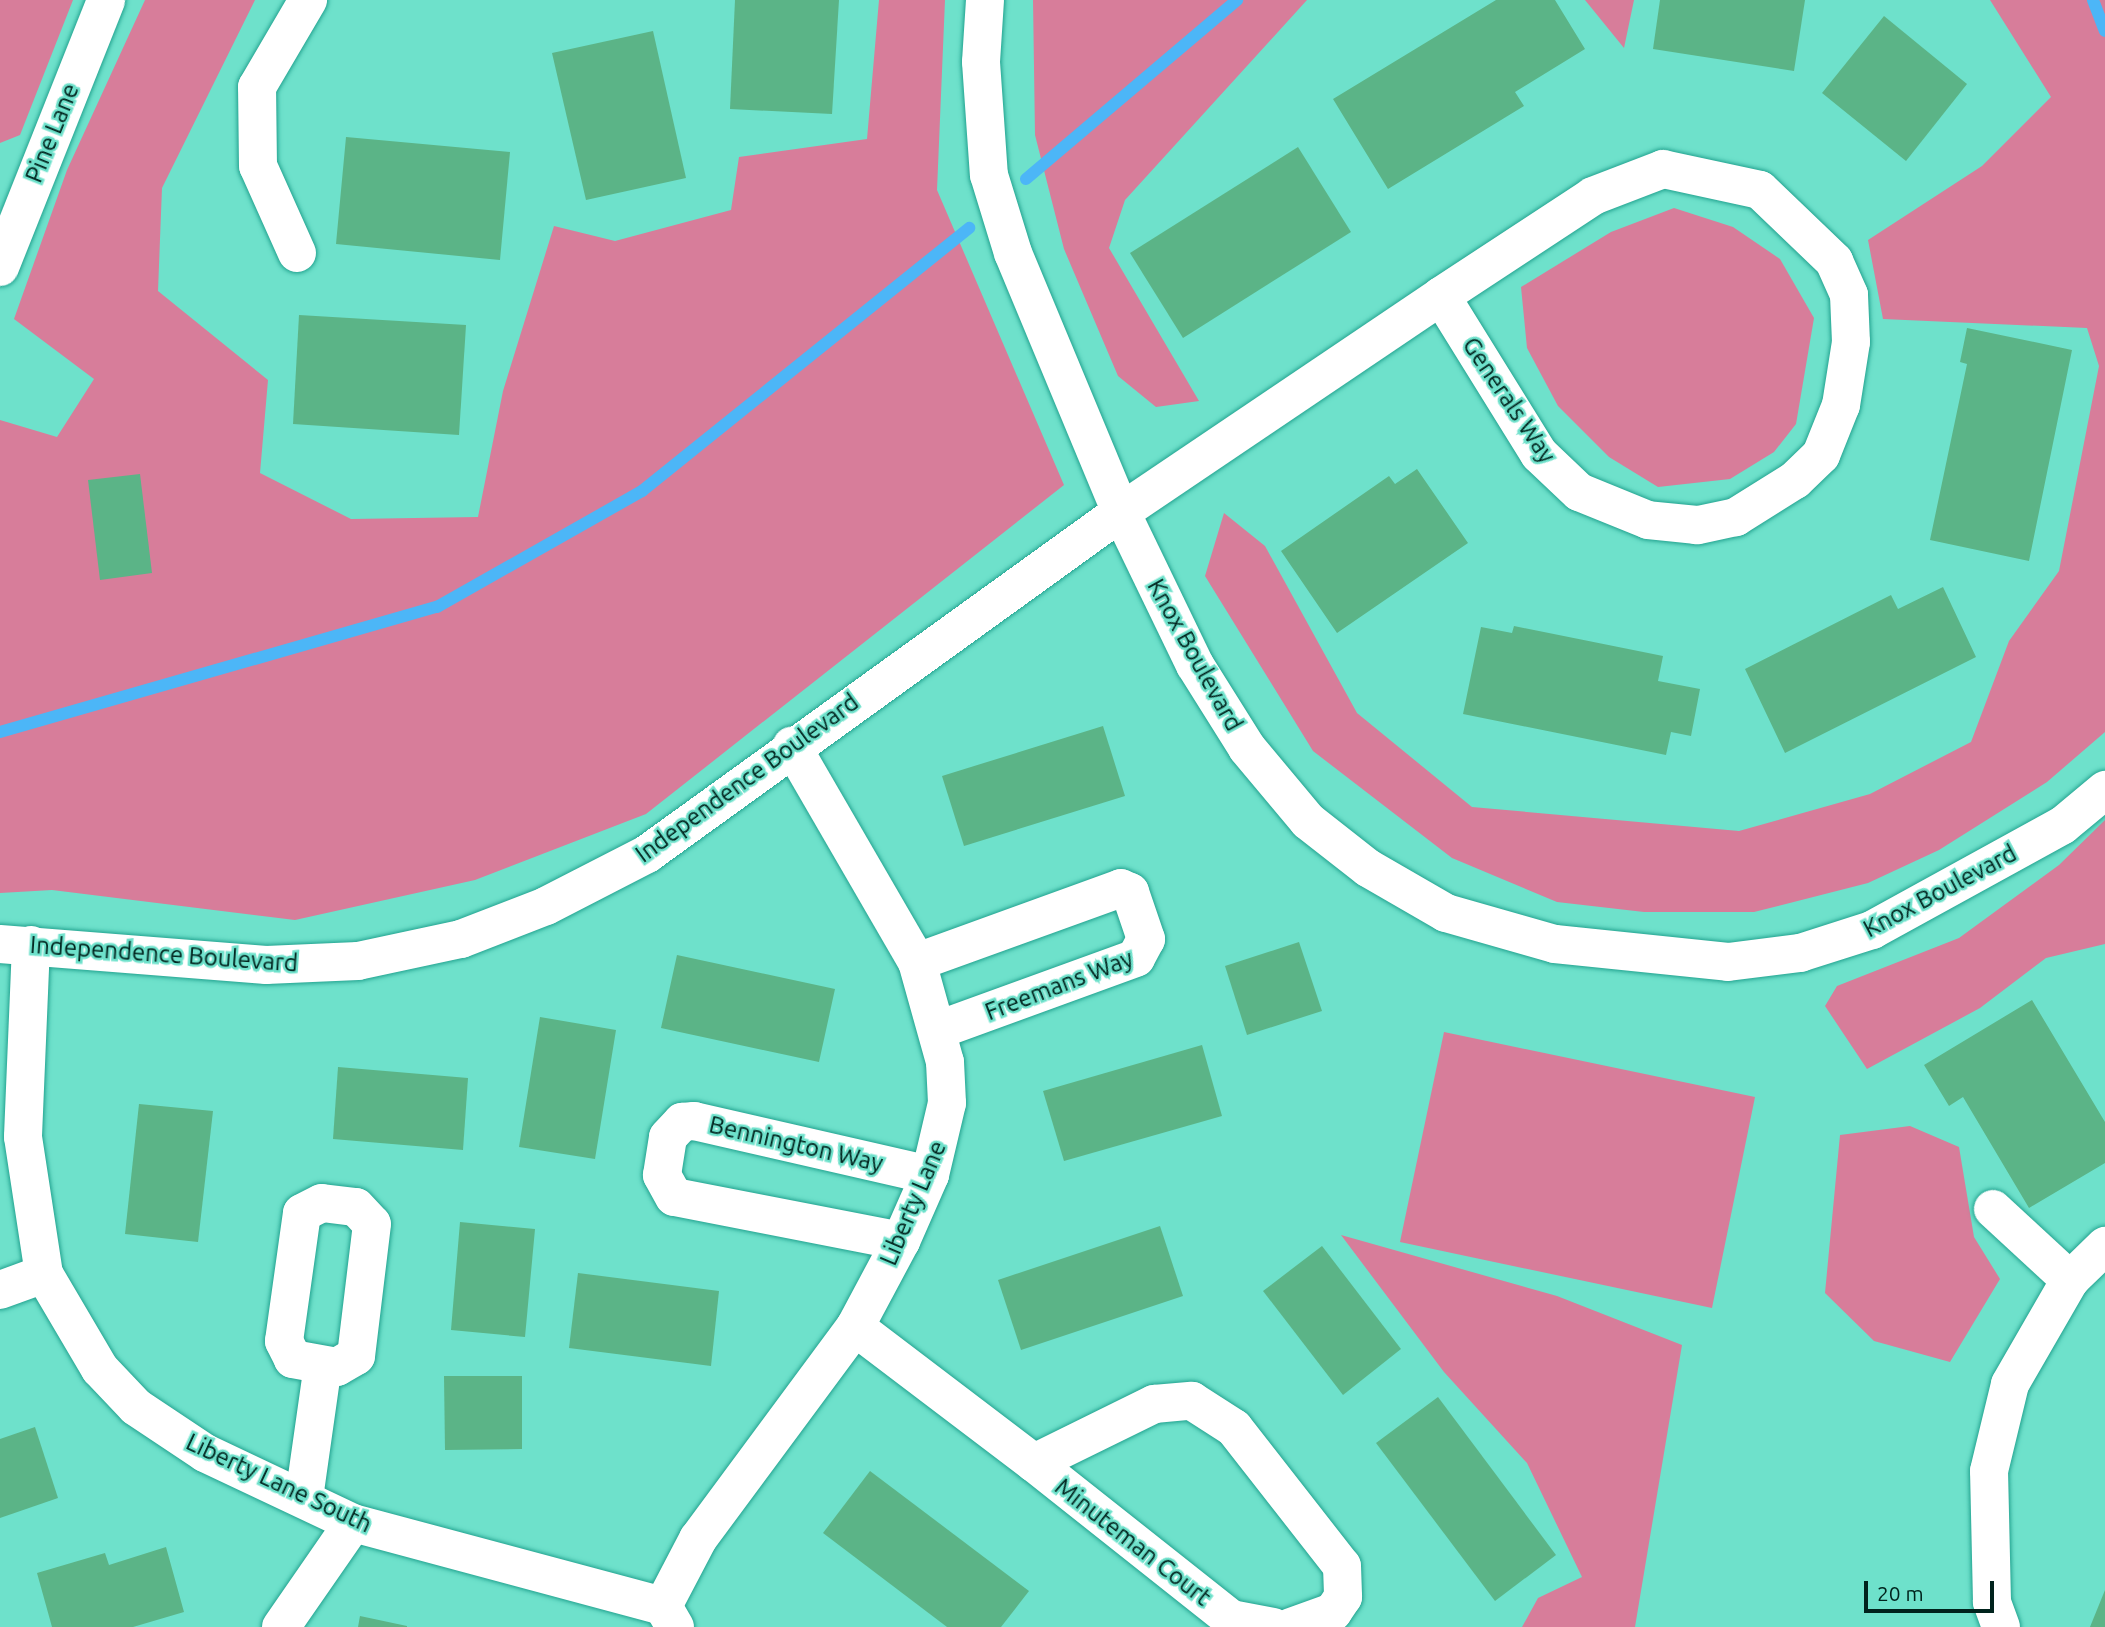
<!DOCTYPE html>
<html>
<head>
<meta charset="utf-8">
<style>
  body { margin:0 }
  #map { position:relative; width:2105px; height:1627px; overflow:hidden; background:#6ee1cb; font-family:Ubuntu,sans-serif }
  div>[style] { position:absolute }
  .green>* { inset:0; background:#d77d9a }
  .stream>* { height:12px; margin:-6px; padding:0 6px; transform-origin:6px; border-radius:6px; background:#4cb6f7 }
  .building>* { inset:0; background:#5bb487 }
  .roads { filter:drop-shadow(0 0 2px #23a390) drop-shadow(0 0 2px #23a390) }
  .minor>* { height:38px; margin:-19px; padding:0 19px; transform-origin:19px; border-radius:19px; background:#fff }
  span { translate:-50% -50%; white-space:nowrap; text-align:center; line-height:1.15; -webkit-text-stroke:5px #6ee1cb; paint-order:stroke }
  .street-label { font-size:24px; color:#00231d }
  .scale { position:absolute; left:1864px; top:1581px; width:130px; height:32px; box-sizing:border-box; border:4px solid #00231d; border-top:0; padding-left:9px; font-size:21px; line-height:24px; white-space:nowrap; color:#00231d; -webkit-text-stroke:5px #6ee1cb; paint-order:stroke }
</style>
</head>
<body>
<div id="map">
  <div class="green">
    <div style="clip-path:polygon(0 0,73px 0,20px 135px,0 143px)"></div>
    <div style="clip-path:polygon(145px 0,255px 0,162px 188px,158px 291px,268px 380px,260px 473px,351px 519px,478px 517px,503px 391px,554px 226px,615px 241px,731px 210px,739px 157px,867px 139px,879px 0,945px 0,937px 190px,1064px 485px,646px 814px,475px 880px,295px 920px,52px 890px,0 893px,0 420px,57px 437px,94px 379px,14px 319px,67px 170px)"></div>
    <div style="clip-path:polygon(1033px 0,1307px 0,1125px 200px,1109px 248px,1199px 401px,1156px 407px,1118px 376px,1064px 249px,1035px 135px)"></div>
    <div style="clip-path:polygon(1585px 0,1634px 0,1624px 48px)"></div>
    <div style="clip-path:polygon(1990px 0,2105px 0,2105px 732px,2047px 782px,1939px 850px,1868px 883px,1754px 912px,1644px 912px,1557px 902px,1452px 858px,1313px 751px,1205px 576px,1224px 513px,1265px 546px,1357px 713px,1472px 807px,1739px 831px,1870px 794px,1971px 742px,2009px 641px,2059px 571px,2099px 366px,2087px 328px,1883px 319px,1868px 240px,1982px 166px,2051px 97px)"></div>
    <div style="clip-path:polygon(1674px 208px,1733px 227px,1780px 259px,1814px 318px,1796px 424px,1774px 452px,1730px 479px,1658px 487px,1609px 457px,1558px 406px,1527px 348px,1521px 287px,1611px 232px)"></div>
    <div style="clip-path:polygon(2105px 820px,2105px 944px,2046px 958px,1980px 1008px,1867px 1069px,1825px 1006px,1837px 986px,1959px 938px,2059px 865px)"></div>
    <div style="clip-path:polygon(1444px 1032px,1755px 1097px,1712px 1308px,1400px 1242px)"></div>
    <div style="clip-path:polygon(1910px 1126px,1959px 1147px,1974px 1237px,2000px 1279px,1950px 1362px,1874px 1341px,1825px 1293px,1840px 1135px)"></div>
    <div style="clip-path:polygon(1341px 1235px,1557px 1296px,1682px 1345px,1635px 1627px,1522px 1627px,1538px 1598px,1582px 1577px,1527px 1463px,1444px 1372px)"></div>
  </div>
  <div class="stream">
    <div style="left:2093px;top:0;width:33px;rotate:69deg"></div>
    <div style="left:1026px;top:179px;width:277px;rotate:-40.3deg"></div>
    <div style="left:0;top:732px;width:455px;rotate:-16deg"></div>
    <div style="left:437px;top:607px;width:236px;rotate:-29.5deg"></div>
    <div style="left:642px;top:491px;width:420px;rotate:-38.8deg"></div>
  </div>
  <div class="building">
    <div style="clip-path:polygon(735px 0,839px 0,832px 114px,730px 109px)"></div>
    <div style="clip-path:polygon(1496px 0,1555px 0,1585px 49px,1515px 92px,1524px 106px,1388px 189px,1333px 99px)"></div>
    <div style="clip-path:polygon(1660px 0,1805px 0,1794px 71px,1653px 49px)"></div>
    <div style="clip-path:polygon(1884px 16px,1967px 84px,1906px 161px,1822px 93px)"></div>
    <div style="clip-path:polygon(653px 31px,686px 178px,586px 200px,552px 53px)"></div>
    <div style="clip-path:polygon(346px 137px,510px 152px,500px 260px,336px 244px)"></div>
    <div style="clip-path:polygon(1298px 147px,1351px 232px,1183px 338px,1130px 253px)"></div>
    <div style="clip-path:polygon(299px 315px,466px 325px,459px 435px,293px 424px)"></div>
    <div style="clip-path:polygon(1967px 328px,2072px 350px,2029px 561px,1930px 540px,1967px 364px,1960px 362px)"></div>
    <div style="clip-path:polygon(1417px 469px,1468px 543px,1337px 633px,1281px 551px,1389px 476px,1395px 484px)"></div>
    <div style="clip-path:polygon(140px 474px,152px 573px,100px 580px,88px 480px)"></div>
    <div style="clip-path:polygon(1943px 587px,1976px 657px,1785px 753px,1745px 669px,1891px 595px,1898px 609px)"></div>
    <div style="clip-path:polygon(1514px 626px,1663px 656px,1658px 681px,1700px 689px,1691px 736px,1671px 732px,1666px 755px,1463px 714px,1481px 627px,1512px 633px)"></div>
    <div style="clip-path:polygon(1103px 726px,1125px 796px,964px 846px,942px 776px)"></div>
    <div style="clip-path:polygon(1299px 942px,1322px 1011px,1247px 1035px,1225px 966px)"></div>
    <div style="clip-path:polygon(677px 955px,835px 989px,819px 1062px,661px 1028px)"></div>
    <div style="clip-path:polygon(2032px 1000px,2105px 1122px,2105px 1163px,2029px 1208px,1963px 1097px,1949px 1106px,1924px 1065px)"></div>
    <div style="clip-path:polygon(540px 1017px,616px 1030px,595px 1159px,519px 1147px)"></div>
    <div style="clip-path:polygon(1202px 1045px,1222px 1116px,1064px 1161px,1043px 1091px)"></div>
    <div style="clip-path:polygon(338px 1067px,468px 1078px,463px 1150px,333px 1139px)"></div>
    <div style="clip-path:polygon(139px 1104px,213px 1111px,198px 1242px,125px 1234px)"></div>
    <div style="clip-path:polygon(460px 1222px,535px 1229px,525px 1337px,451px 1330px)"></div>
    <div style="clip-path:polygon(1160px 1226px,1183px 1296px,1021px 1350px,998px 1280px)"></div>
    <div style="clip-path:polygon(1322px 1246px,1401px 1349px,1343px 1395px,1263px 1291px)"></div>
    <div style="clip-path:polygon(578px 1273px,719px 1291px,711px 1366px,569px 1348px)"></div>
    <div style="clip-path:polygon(444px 1376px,522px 1376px,522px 1449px,445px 1450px)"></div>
    <div style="clip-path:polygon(1438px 1397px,1556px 1555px,1495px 1601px,1376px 1443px)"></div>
    <div style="clip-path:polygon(35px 1427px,58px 1498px,0 1518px,0 1439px)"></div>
    <div style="clip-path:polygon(870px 1471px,1029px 1591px,1001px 1627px,947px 1627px,823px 1533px)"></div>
    <div style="clip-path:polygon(166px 1547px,184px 1612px,133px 1627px,52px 1627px,37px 1573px,105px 1553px,109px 1565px)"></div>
    <div style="clip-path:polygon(2105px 1590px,2105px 1627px,2090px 1627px)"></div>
    <div style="clip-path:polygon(360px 1616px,407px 1626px,407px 1627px,358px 1627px)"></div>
  </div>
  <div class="roads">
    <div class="minor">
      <div style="left:985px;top:0;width:62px;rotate:93.7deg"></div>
      <div style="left:981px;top:62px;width:113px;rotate:86deg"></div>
      <div style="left:989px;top:175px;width:82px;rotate:72.9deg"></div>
      <div style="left:1013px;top:253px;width:281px;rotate:67.4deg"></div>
      <div style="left:1121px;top:512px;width:170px;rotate:64.2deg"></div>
      <div style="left:1195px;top:665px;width:98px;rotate:57.9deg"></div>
      <div style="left:1247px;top:748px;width:95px;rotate:50.1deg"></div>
      <div style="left:1308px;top:821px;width:76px;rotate:38.1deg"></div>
      <div style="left:1368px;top:868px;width:90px;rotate:30deg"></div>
      <div style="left:1446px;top:913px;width:113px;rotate:15.9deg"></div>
      <div style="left:1555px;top:944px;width:174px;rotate:5.9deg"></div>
      <div style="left:1728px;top:962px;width:73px;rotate:-7.1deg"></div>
      <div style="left:1800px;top:953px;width:76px;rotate:-17.7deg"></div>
      <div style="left:1872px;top:930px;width:218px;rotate:-28.8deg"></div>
      <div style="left:2063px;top:825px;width:55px;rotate:-39.8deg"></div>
      <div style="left:1663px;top:169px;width:99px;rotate:12.2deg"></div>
      <div style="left:1760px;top:190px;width:103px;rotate:43.8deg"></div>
      <div style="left:1834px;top:261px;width:37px;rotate:66deg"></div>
      <div style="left:1849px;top:295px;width:47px;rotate:87.6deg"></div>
      <div style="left:1851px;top:342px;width:64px;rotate:99deg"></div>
      <div style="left:1841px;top:405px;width:54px;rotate:111.8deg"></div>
      <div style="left:1821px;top:455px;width:36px;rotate:136deg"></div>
      <div style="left:1795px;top:480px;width:70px;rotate:147.9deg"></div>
      <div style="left:1736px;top:517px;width:40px;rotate:168deg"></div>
      <div style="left:1697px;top:525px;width:49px;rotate:-174.2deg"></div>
      <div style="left:1648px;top:520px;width:74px;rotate:-157.9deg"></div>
      <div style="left:1579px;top:492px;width:55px;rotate:-136.5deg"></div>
      <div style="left:1539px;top:454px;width:186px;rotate:-121.8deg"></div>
      <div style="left:1441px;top:296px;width:182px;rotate:-33.3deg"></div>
      <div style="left:1593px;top:196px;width:75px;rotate:-21.1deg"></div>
      <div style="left:297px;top:253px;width:95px;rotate:-114.1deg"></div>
      <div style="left:258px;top:166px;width:79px;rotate:-90.7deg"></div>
      <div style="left:257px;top:87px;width:101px;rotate:-59.6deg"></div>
      <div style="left:0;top:267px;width:287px;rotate:-68.3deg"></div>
      <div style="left:0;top:944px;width:267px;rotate:4.5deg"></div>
      <div style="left:266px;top:965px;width:92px;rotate:-2.5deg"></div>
      <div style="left:358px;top:961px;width:105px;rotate:-12.1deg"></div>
      <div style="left:461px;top:939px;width:91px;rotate:-21.2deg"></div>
      <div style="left:546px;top:906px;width:114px;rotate:-27.2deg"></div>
      <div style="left:647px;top:854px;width:584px;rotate:-35.81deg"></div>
      <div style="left:1121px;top:512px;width:386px;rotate:-34deg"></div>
      <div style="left:31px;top:945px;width:192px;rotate:92.4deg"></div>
      <div style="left:23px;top:1137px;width:139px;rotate:81.3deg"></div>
      <div style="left:44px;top:1274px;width:110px;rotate:59.5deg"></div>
      <div style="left:100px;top:1369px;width:52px;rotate:46.5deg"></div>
      <div style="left:136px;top:1407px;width:83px;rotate:33.7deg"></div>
      <div style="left:205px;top:1453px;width:164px;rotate:25.3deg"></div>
      <div style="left:353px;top:1523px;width:321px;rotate:15deg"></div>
      <div style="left:917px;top:962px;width:217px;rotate:-19.9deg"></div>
      <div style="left:1121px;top:888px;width:10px;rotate:24deg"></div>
      <div style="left:1130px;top:892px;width:50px;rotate:71.2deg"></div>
      <div style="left:1146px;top:939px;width:21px;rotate:118deg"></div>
      <div style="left:1136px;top:958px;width:211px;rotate:160deg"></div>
      <div style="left:322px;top:1203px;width:34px;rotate:7deg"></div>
      <div style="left:356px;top:1207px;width:23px;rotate:47deg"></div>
      <div style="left:372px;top:1224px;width:133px;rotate:96.9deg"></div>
      <div style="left:356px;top:1356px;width:22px;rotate:150deg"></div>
      <div style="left:337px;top:1367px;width:45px;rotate:-169.7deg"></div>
      <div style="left:293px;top:1359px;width:20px;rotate:-117deg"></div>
      <div style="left:284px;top:1341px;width:129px;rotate:-82deg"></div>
      <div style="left:302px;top:1213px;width:22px;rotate:-27deg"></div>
      <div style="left:1993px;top:1209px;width:105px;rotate:42.7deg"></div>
      <div style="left:901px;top:1241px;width:231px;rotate:-169deg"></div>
      <div style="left:674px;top:1197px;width:25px;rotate:-119deg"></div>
      <div style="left:662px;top:1175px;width:38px;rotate:-81deg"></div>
      <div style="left:668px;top:1137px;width:21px;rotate:-47deg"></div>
      <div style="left:682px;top:1122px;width:12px;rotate:-5deg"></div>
      <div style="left:694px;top:1121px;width:242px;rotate:12.9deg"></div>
      <div style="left:0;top:1290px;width:47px;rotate:-20deg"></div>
      <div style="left:855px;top:1327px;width:225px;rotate:37.2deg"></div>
      <div style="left:304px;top:1498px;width:134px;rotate:-81.9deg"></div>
      <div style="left:281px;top:1627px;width:126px;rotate:-55.3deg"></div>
      <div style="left:675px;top:1627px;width:24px;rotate:-120deg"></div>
      <div style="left:663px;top:1606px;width:76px;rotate:-62.4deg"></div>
      <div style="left:698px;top:1539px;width:264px;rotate:-53.5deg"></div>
      <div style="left:855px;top:1327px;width:98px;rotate:-61.9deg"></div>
      <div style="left:901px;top:1241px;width:72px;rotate:-66.3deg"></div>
      <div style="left:930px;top:1175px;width:74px;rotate:-76.7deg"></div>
      <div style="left:947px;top:1103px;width:41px;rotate:-92.8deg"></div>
      <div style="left:945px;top:1062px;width:104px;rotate:-105.6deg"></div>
      <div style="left:917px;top:962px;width:250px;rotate:-120.1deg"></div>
      <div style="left:1273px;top:1627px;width:43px;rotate:-169.2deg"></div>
      <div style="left:1231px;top:1619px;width:251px;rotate:-141.6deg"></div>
      <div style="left:1034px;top:1463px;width:134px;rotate:-26.2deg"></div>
      <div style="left:1154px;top:1404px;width:38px;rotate:-5deg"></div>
      <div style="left:1192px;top:1401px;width:50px;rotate:32.7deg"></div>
      <div style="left:1234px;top:1428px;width:175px;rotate:52deg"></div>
      <div style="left:1342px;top:1566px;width:31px;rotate:88deg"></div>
      <div style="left:1343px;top:1597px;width:18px;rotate:124deg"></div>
      <div style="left:1333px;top:1612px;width:45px;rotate:160.3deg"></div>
      <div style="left:2001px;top:1627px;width:27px;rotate:-110deg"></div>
      <div style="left:1992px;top:1602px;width:131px;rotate:-91.3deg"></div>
      <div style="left:1989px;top:1471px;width:89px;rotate:-76.4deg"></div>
      <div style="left:2010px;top:1384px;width:120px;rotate:-60deg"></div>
      <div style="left:2070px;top:1280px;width:49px;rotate:-44.2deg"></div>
    </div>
  </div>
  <div class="street-label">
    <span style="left:52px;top:133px;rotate:-68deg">Pine Lane</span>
    <span style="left:1509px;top:400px;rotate:56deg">Generals Way</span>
    <span style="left:1195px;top:655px;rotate:61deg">Knox Boulevard</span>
    <span style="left:747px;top:778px;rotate:-36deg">Independence Boulevard</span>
    <span style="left:1940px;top:891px;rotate:-28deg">Knox Boulevard</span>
    <span style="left:164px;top:954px;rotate:4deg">Independence Boulevard</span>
    <span style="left:1059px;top:985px;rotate:-21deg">Freemans Way</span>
    <span style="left:796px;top:1144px;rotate:13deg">Bennington Way</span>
    <span style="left:913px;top:1203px;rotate:-67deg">Liberty Lane</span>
    <span style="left:279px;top:1483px;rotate:25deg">Liberty Lane South</span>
    <span style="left:1133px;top:1542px;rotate:38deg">Minuteman Court</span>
  </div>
  <div class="scale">20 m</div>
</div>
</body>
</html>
